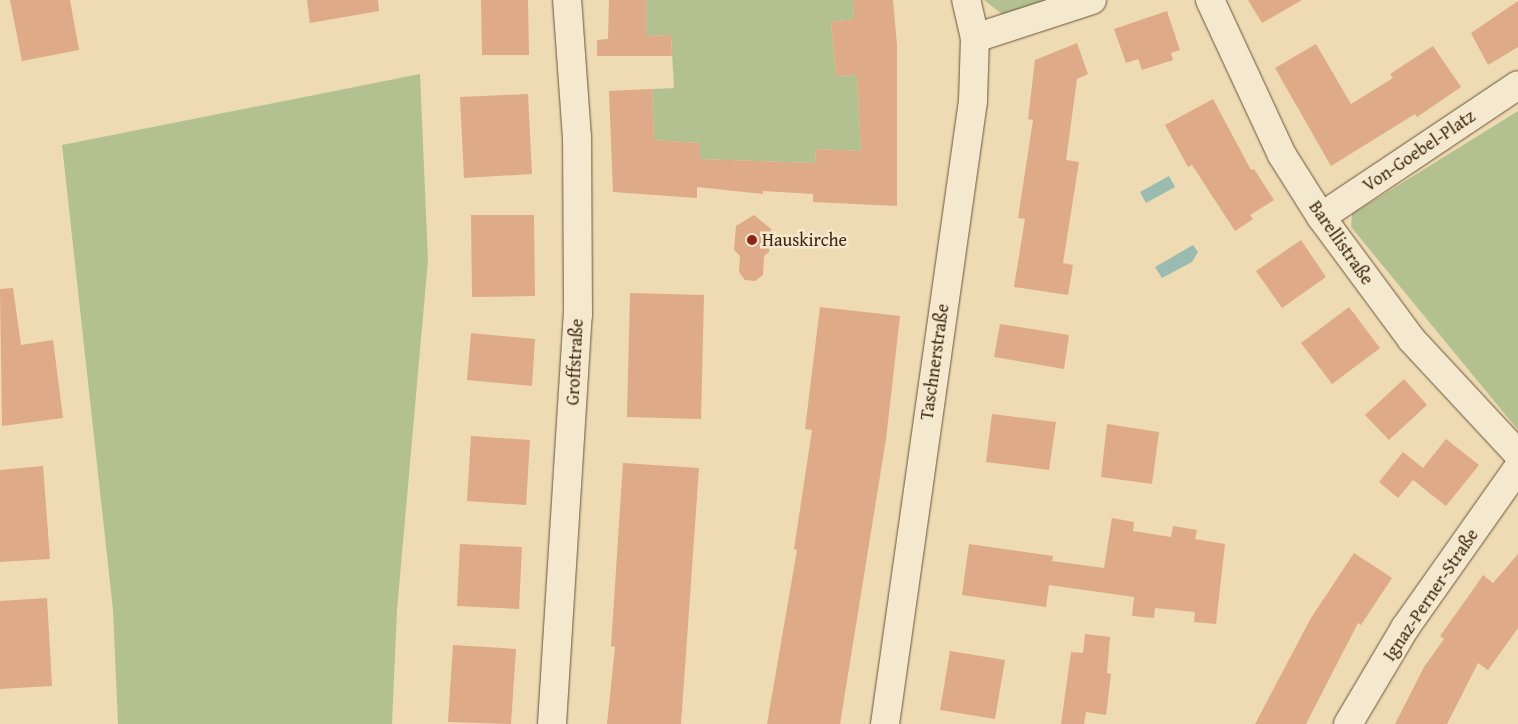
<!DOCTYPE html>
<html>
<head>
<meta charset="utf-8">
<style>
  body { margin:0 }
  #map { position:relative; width:1518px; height:724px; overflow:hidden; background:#eedbb3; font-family:"Gentium Book Plus",serif }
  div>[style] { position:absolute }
  .green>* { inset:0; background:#b3c191 }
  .water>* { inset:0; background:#99bbb0 }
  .building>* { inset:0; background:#deaa88 }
  .roads { filter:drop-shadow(0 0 1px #6b543a) drop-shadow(0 0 1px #6b543a) }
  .minor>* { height:28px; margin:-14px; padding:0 14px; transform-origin:14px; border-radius:14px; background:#f4e8ce }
  .dots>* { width:14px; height:14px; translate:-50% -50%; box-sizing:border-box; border:2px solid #f4e8ce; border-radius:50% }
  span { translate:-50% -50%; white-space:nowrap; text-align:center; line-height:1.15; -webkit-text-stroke:5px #f4e8ce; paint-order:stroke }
  .street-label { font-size:18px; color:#3f2711 }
  .poi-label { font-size:18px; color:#3f2711 }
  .left { translate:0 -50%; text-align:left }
</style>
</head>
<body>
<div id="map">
  <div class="green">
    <div style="clip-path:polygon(646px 0,853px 0,854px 19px,831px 22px,836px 76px,857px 75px,861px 151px,816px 149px,815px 163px,700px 159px,700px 143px,654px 140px,652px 89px,674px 88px,671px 35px,646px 36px)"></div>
    <div style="clip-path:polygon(984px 0,1065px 0,1008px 19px)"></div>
    <div style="clip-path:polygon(420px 74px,428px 260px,397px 610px,392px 724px,118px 724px,113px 610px,62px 145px)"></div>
    <div style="clip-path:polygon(1518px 111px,1518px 430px,1351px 227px,1352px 214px)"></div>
  </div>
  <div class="water">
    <div style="clip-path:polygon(1169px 176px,1175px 187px,1146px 203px,1140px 192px)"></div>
    <div style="clip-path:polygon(1193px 245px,1198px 252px,1192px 262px,1162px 278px,1155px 267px)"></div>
  </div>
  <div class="building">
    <div style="clip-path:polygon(10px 0,70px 0,79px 50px,22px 61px)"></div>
    <div style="clip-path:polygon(307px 0,378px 0,379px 11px,310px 23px)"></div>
    <div style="clip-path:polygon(481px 0,528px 0,529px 55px,482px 55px)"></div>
    <div style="clip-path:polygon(609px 0,646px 0,646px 36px,671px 35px,672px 56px,597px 56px,597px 40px,608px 39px)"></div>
    <div style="clip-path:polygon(853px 0,893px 0,897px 45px,897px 206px,813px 202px,813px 194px,763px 191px,763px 194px,697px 187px,697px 198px,613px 192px,609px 91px,652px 89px,654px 140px,700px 143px,700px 159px,815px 163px,816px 149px,861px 151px,857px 75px,836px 76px,831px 22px,854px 19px)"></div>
    <div style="clip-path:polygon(1248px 0,1302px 0,1262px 23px)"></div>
    <div style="clip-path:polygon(1518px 1px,1518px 47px,1488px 65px,1471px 33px)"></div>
    <div style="clip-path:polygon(1167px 11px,1180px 50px,1171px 53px,1173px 60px,1142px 70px,1138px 59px,1126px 63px,1114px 29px)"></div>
    <div style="clip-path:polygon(1077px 43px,1088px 74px,1077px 79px,1066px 160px,1079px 162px,1063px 263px,1073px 265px,1068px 295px,1014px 287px,1025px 219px,1018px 218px,1033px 120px,1028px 119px,1035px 60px)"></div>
    <div style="clip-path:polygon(1316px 44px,1351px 104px,1393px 78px,1390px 74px,1433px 46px,1461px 87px,1417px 117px,1415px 114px,1331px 166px,1275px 68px)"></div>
    <div style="clip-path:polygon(528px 94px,532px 174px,464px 178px,460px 97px)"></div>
    <div style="clip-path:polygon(1213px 99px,1251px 170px,1254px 169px,1274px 200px,1250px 215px,1253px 219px,1235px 231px,1192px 165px,1188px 167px,1165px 125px)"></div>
    <div style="clip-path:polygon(471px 215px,534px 215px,535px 296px,472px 297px)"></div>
    <div style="clip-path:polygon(754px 215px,771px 229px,769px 252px,764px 256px,763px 275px,755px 281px,745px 280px,739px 272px,740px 256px,734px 250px,736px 226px)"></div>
    <div style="clip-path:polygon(1301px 240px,1326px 277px,1282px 308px,1256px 271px)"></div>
    <div style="clip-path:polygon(13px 288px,21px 345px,53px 340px,63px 418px,2px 426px,0 289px)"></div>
    <div style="clip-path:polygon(630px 293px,704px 295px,701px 419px,627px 417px)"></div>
    <div style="clip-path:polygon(820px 307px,900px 316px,886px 439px,840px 724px,767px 724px,797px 550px,794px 549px,812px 430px,805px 429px)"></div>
    <div style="clip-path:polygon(1349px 307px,1380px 348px,1332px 384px,1301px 343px)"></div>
    <div style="clip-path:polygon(1000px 324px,1069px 335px,1064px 369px,994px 357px)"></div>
    <div style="clip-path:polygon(471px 333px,535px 339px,532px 386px,467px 380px)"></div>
    <div style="clip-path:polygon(1404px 379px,1427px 405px,1389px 440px,1365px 415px)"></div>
    <div style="clip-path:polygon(992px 414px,1056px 422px,1049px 470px,986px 462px)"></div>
    <div style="clip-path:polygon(1107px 424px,1159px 432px,1152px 484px,1101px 477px)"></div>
    <div style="clip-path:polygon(471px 436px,530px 440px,526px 505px,467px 501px)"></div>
    <div style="clip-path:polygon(1446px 439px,1479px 465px,1446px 506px,1413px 480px,1398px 498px,1379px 482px,1403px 452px,1423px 468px)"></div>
    <div style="clip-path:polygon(623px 463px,699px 468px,681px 724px,607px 724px,615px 647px,611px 646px)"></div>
    <div style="clip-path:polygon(43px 466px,50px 559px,0 562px,0 470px)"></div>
    <div style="clip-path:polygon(1112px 518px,1134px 522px,1133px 531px,1171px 537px,1173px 526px,1197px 530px,1195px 539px,1225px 544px,1216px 624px,1194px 622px,1195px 612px,1155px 608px,1154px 618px,1132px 616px,1134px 597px,1049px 585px,1046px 607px,962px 595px,969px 544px,1053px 556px,1052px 561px,1104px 568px)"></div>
    <div style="clip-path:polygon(460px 544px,522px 547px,519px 609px,457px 606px)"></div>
    <div style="clip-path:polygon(1354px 553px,1392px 578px,1361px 625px,1358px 623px,1306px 724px,1255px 724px,1311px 618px)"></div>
    <div style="clip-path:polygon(1518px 554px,1518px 628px,1488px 670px,1478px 663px,1447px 724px,1395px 724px,1424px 667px,1444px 639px,1440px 636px,1470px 594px,1483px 575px,1493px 583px)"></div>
    <div style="clip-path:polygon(47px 598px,52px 686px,0 689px,0 601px)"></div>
    <div style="clip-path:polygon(1085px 634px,1110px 637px,1107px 673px,1111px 674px,1106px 715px,1086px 712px,1084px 724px,1061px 724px,1071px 652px,1083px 653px)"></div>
    <div style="clip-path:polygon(453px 645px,516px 649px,511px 724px,448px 722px)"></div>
    <div style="clip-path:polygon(950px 651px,1005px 660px,995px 719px,940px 710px)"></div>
  </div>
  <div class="roads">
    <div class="minor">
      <div style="left:1210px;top:0;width:171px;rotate:65.1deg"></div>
      <div style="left:1282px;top:155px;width:73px;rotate:57.8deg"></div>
      <div style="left:1321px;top:217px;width:153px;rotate:53.5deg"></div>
      <div style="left:1412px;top:340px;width:156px;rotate:47.1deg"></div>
      <div style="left:975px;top:38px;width:123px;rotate:-18deg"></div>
      <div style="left:1321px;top:217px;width:237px;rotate:-33.8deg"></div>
      <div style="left:552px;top:724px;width:410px;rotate:-86.4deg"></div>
      <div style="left:578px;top:315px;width:177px;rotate:-90.3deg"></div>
      <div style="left:577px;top:138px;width:138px;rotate:-94.1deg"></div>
      <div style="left:885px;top:724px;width:629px;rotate:-81.96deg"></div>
      <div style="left:973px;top:101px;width:63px;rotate:-88.2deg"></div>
      <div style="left:975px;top:38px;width:39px;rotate:-103deg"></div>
      <div style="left:1348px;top:724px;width:112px;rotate:-59.3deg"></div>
      <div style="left:1405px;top:628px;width:196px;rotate:-54.8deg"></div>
    </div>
  </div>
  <div class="dots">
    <div style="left:752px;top:240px;background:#8f2418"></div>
  </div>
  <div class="street-label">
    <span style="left:1419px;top:151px;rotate:-34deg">Von-Goebel-Platz</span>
    <span style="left:1341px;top:243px;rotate:55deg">Barellistraße</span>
    <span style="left:575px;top:362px;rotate:-87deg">Groffstraße</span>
    <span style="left:935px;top:362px;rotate:-82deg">Taschnerstraße</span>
    <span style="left:1431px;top:595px;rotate:-56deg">Ignaz-Perner-Straße</span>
  </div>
  <div class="poi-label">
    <span class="left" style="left:762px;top:240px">Hauskirche</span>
  </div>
</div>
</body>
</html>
